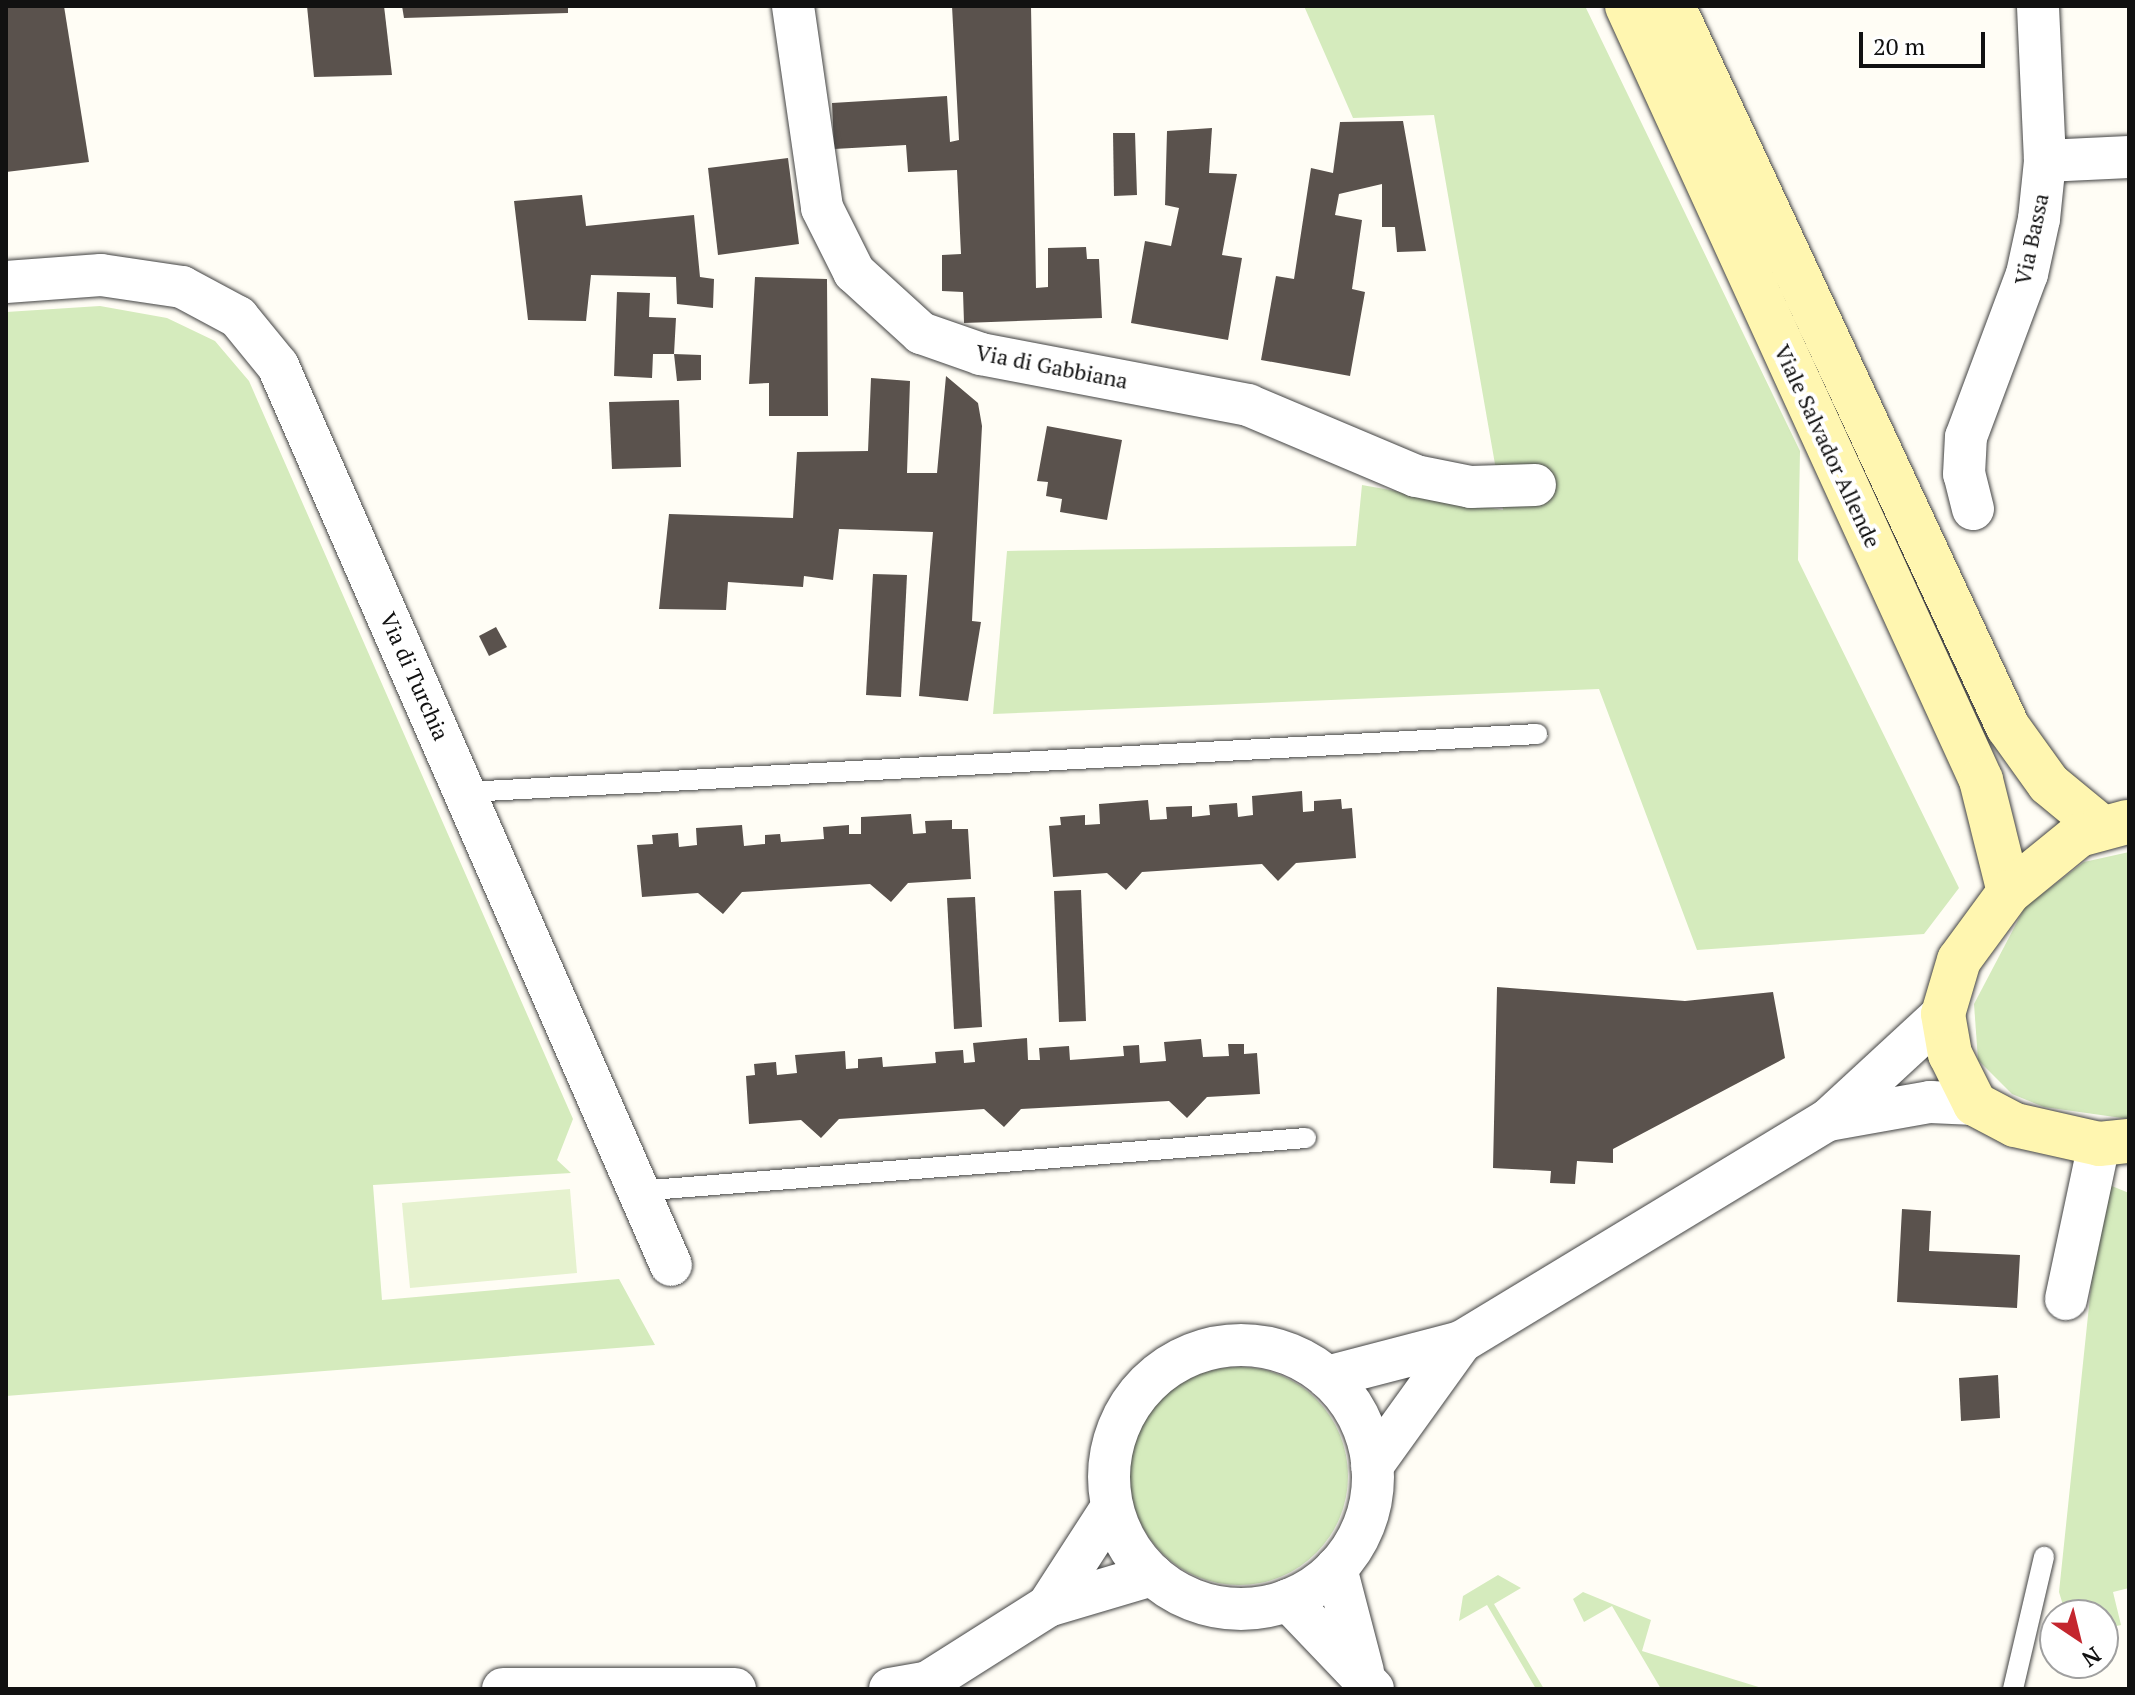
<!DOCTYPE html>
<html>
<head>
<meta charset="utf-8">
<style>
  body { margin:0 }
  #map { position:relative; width:2135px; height:1695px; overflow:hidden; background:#fffdf5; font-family:"PT Serif",serif }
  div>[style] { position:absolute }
  .green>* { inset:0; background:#d5ebbd }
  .round { border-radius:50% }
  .pitch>* { inset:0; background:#e6f2cf }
  .building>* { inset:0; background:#5a524d }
  .roads { filter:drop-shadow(0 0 2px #444) drop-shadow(0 0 2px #444) }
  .lane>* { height:20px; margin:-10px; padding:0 10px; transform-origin:10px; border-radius:10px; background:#fff }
  .street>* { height:42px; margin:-21px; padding:0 21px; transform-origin:21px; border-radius:21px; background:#fff }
  .street>.ring { margin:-21px; padding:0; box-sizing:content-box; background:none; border:42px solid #fff; border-radius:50% }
  .secondary>* { height:44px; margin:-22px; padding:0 22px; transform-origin:22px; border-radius:22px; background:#fff6b0 }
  span { translate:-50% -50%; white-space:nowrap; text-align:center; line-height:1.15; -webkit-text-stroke:8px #fff; paint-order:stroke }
  .street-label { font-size:22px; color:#111 }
  .frame { position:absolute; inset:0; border:8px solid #111; pointer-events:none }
  .north { position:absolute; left:2039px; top:1599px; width:80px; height:80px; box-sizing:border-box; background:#fff; border:2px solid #a0a0a0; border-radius:50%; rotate:145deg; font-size:22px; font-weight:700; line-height:32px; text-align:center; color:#111 }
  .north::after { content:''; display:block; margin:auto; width:28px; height:36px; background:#c4262e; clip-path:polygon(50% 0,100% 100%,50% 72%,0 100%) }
  .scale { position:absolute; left:1859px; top:32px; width:126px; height:36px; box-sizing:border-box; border:4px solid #111; border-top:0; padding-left:10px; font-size:24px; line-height:28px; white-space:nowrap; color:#111; -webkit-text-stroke:6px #fff; paint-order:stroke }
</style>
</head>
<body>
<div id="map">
  <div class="green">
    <div style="clip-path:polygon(1304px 6px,1585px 6px,1800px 451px,1798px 560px,1959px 888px,1924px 934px,1697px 950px,1599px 689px,993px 714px,1007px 551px,1356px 546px,1362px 485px,1503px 510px,1434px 115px,1353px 118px)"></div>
    <div style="clip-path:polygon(100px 306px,167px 318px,215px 341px,249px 381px,573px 1119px,557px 1160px,571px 1173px,373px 1185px,382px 1300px,619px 1279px,655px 1345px,6px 1396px,6px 312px)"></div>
    <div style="clip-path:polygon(2129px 852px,2129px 1119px,2044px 1107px,2012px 1094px,1978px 1060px,1974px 1004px,2025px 907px,2084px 862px)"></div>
    <div style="clip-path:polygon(2102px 1182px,2129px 1193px,2129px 1588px,2113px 1592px,2121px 1625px,2103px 1629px,2103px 1615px,2066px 1615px,2059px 1592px)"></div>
    <div class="round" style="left:1130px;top:1367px;width:218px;height:218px"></div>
    <div style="clip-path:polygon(1498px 1575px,1521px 1588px,1494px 1604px,1544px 1689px,1536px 1689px,1487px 1605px,1459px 1621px,1463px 1596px)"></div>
    <div style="clip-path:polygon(1583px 1592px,1651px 1620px,1642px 1651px,1765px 1689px,1661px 1689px,1612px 1606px,1584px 1622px,1573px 1599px)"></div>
  </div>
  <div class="pitch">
    <div style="clip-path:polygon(570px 1189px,577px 1273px,410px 1288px,402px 1203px)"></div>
  </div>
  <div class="building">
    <div style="clip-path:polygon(6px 6px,64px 6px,89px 162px,6px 172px)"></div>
    <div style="clip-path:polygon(307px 6px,384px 6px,392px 75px,314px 77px)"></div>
    <div style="clip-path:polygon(402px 6px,568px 6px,568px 13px,404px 18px)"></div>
    <div style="clip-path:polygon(952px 6px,1031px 6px,1036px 288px,1048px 287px,1048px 248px,1086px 247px,1087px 259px,1099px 259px,1102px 318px,964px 323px,963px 292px,942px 291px,942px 255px,961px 254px,957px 170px,908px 172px,906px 145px,834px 149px,832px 103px,947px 96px,950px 142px,959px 140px)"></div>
    <div style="clip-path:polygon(1403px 121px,1426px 251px,1397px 252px,1395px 227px,1382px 227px,1382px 184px,1339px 194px,1335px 215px,1362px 220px,1352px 289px,1365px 292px,1350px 376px,1261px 360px,1276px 276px,1294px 279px,1311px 168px,1333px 173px,1340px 122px)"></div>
    <div style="clip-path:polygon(1212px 128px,1209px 173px,1237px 174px,1222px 255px,1242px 258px,1228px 340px,1131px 323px,1145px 241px,1171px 246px,1179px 208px,1165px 205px,1167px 131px)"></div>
    <div style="clip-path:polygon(1113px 133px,1135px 133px,1137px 195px,1114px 196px)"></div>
    <div style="clip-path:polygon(788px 158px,799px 244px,718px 255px,708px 168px)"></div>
    <div style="clip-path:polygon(582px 195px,586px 226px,694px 215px,700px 277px,714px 279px,713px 308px,677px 304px,676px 277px,591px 275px,586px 321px,528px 320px,514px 201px)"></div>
    <div style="clip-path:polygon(755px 277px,827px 279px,828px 416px,769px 416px,769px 383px,749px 384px)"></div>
    <div style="clip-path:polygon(617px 292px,650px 293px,649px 317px,676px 318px,674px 354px,701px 355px,701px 380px,677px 381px,674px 354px,653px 354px,652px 378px,614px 376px)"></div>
    <div style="clip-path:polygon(946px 376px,978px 403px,982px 426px,972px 621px,981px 622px,968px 701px,919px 696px,933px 532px,839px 529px,833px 580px,804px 576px,803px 587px,728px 582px,726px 610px,659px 609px,669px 514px,793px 518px,797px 452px,868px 451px,871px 378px,910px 381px,907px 473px,937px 473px)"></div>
    <div style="clip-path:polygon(679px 400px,681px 467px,612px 469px,609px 402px)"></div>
    <div style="clip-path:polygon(1047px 426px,1122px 440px,1107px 520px,1060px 512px,1062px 499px,1046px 496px,1048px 482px,1037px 481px)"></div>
    <div style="clip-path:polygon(873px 574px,907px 575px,901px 697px,866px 695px)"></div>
    <div style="clip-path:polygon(496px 627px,507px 647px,489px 656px,479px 636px)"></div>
    <div style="clip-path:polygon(1302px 791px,1303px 812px,1314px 811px,1314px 801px,1341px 799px,1342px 809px,1352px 808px,1356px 858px,1296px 863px,1278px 881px,1262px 864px,1142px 872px,1126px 890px,1107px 873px,1053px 877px,1049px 826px,1061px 825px,1060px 817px,1085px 815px,1085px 825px,1100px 824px,1099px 804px,1148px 800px,1150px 820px,1167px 819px,1166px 807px,1192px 806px,1192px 817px,1210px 815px,1209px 805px,1237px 803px,1238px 817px,1253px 815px,1252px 796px)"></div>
    <div style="clip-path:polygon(911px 814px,913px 834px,926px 833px,925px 821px,952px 820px,952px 829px,968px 829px,971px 879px,908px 883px,891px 902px,870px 884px,742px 892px,723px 914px,698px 893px,642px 897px,637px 845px,653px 844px,652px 835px,678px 833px,679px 847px,697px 845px,696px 828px,742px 825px,744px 846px,765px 844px,765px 835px,780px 834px,781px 842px,824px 839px,823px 827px,849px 825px,849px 834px,861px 834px,861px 817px)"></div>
    <div style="clip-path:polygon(1081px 890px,1086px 1021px,1059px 1022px,1054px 891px)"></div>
    <div style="clip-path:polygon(975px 897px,982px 1027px,954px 1029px,947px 898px)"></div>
    <div style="clip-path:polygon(1497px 987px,1685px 1001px,1773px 992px,1785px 1058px,1613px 1149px,1613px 1163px,1577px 1161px,1575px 1184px,1550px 1183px,1551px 1171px,1493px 1168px)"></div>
    <div style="clip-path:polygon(1027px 1038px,1028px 1060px,1040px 1060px,1039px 1048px,1069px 1046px,1070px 1060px,1124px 1056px,1123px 1046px,1139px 1045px,1140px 1063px,1166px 1061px,1164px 1042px,1201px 1039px,1203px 1057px,1229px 1056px,1228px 1044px,1244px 1044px,1244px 1054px,1257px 1053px,1260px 1094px,1207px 1097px,1187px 1118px,1169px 1101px,1021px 1109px,1004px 1127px,984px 1109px,839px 1119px,821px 1138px,801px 1120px,749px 1124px,746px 1076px,755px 1075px,754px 1064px,776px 1062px,777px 1075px,797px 1073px,795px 1055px,845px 1051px,846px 1069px,858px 1068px,858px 1059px,882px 1057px,883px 1067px,936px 1063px,935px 1052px,963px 1050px,964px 1063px,975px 1062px,973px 1043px)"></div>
    <div style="clip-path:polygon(1902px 1209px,1931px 1211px,1929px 1251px,2020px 1255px,2017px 1308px,1897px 1302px)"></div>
    <div style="clip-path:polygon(1998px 1375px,2000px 1418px,1961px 1421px,1959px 1378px)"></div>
  </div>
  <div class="roads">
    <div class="lane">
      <div style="left:467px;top:792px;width:1072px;rotate:-3.1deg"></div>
      <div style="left:638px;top:1191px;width:670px;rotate:-4.54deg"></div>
      <div style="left:2013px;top:1689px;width:136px;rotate:-76.8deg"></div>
    </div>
    <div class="street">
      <div style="left:793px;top:6px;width:204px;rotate:81.8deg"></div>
      <div style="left:822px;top:208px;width:72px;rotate:63.4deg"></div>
      <div style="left:854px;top:272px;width:91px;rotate:42.3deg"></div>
      <div style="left:921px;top:333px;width:64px;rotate:19.3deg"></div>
      <div style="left:981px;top:354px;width:272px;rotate:10.8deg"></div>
      <div style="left:1248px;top:405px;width:182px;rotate:22.9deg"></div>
      <div style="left:1416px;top:476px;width:56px;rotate:11.3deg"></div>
      <div style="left:1471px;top:487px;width:64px;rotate:-1.8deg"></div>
      <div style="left:2045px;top:161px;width:84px;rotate:-2.7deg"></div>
      <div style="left:6px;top:282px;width:95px;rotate:-4.2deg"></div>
      <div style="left:101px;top:275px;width:82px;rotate:8.4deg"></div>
      <div style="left:182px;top:287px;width:64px;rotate:28.2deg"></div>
      <div style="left:238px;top:317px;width:63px;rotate:50.8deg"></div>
      <div style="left:278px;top:366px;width:981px;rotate:66.39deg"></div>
      <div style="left:1973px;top:509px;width:36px;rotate:-104deg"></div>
      <div style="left:1964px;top:474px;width:37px;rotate:-87deg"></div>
      <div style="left:1966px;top:437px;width:174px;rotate:-69.5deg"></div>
      <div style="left:2027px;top:274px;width:56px;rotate:-77.7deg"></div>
      <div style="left:2039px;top:219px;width:58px;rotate:-84.1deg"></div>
      <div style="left:2045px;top:161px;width:155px;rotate:-92.6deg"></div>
      <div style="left:1828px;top:1120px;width:104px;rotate:-10deg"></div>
      <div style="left:1930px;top:1102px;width:45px;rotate:2.5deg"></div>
      <div style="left:2066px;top:1299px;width:158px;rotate:-78deg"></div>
      <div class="ring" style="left:1109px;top:1345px;width:222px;height:222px"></div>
      <div style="left:1327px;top:1377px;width:138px;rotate:-14.6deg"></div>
      <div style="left:1461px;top:1342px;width:429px;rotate:-31.2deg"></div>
      <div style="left:1828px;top:1120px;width:156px;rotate:-42.7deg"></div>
      <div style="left:1372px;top:1466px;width:153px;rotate:-54.3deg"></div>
      <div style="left:1336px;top:1568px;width:107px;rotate:75.4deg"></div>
      <div style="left:1288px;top:1600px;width:123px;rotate:46.3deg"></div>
      <div style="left:1048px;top:1606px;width:118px;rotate:-57.1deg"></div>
      <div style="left:503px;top:1689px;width:232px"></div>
      <div style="left:890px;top:1689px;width:39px;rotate:-10deg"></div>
      <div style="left:928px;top:1682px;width:142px;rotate:-32.3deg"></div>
      <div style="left:1048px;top:1606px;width:109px;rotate:-16.6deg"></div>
    </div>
    <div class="secondary">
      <div style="left:1627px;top:6px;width:851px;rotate:65.42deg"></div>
      <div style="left:1981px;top:780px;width:115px;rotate:76deg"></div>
      <div style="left:1673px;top:6px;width:795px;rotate:65.08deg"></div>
      <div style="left:2008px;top:727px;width:70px;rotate:54.3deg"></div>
      <div style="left:2049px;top:784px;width:66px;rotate:39.5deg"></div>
      <div style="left:2127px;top:822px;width:50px;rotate:164.8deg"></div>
      <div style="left:2079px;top:835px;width:90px;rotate:140.8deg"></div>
      <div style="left:2009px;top:892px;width:84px;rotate:126.3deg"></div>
      <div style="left:1959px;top:960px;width:56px;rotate:106.5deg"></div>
      <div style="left:1943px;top:1014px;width:41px;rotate:80.1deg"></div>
      <div style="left:1950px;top:1054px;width:56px;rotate:63.4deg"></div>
      <div style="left:1975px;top:1104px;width:45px;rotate:27.7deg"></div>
      <div style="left:2015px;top:1125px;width:86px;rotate:12.7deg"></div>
      <div style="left:2099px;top:1144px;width:30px;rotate:-6deg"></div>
    </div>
  </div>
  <div class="street-label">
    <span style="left:2031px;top:239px;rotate:-78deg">Via Bassa</span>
    <span style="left:1052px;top:366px;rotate:11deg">Via di Gabbiana</span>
    <span style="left:1828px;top:446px;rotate:65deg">Viale Salvador Allende</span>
    <span style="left:415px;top:676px;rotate:66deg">Via di Turchia</span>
  </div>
  <div class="frame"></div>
  <div class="north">N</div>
  <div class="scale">20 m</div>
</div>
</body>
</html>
